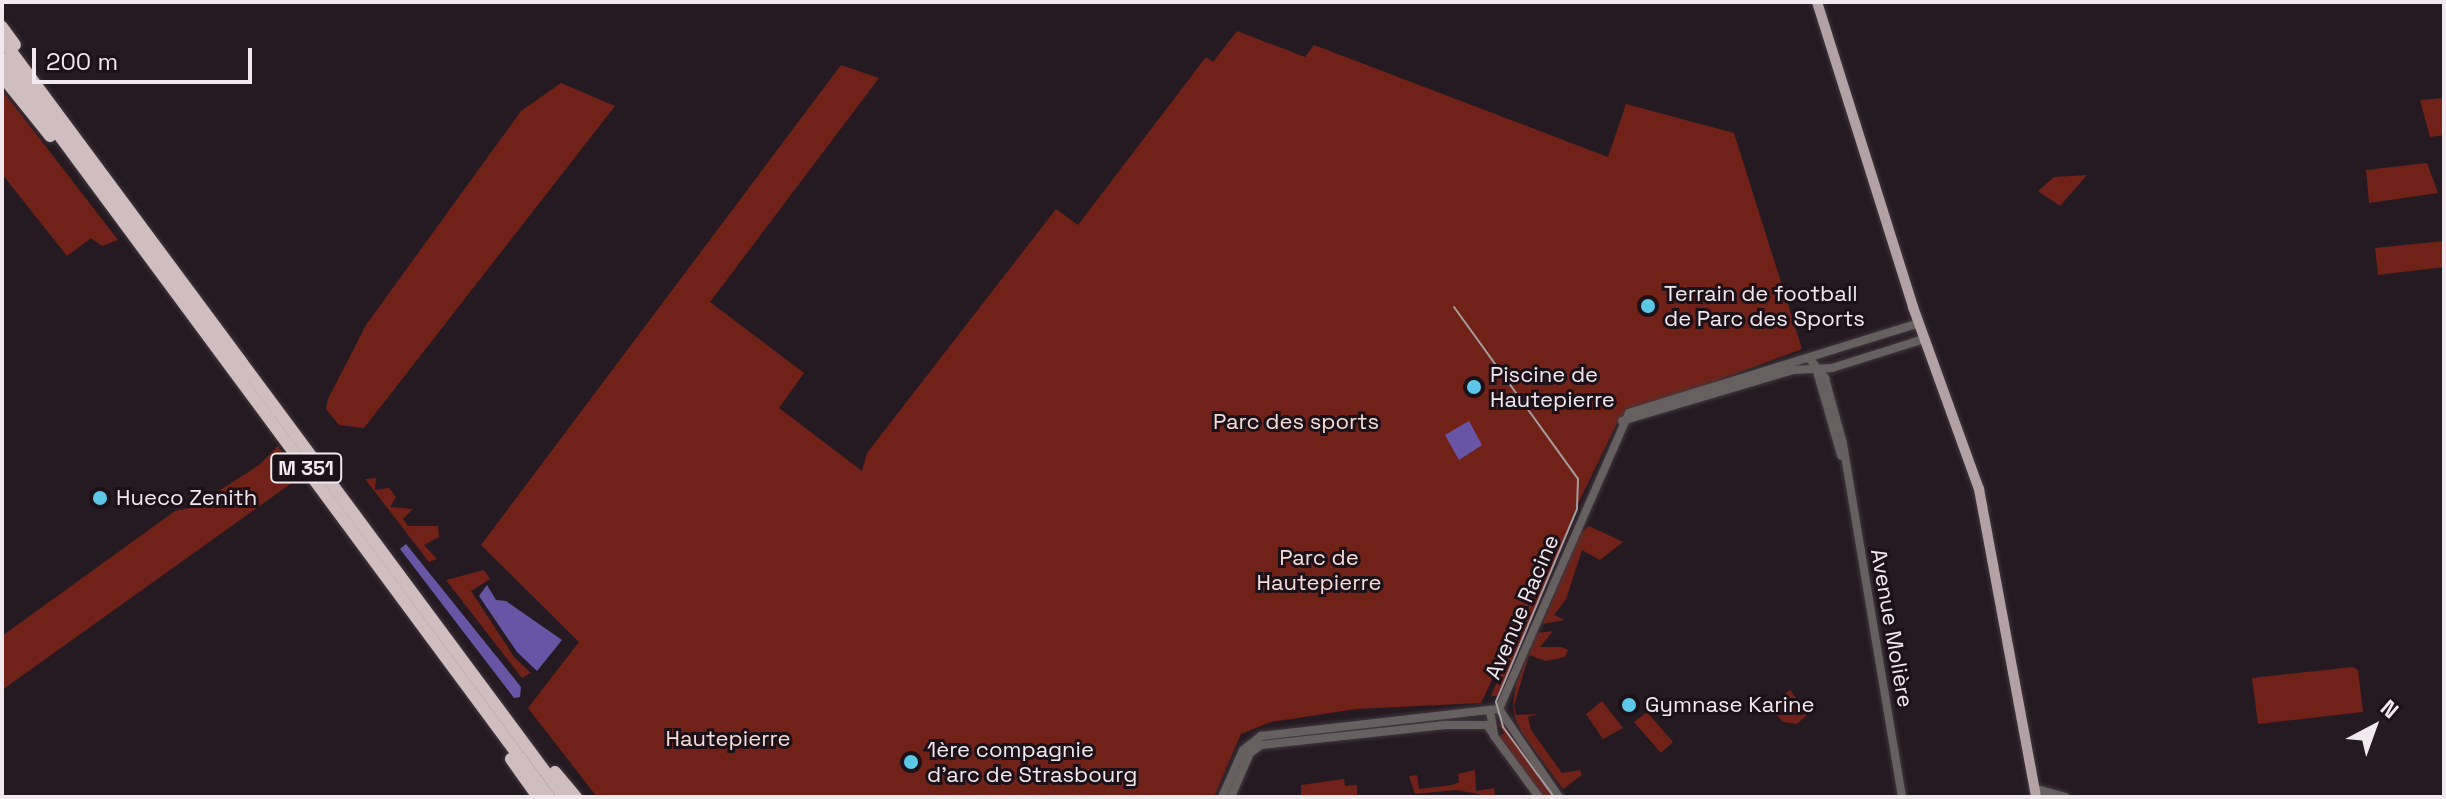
<!DOCTYPE html>
<html>
<head>
<meta charset="utf-8">
<style>
  body { margin:0 }
  #map { position:relative; width:2446px; height:799px; overflow:hidden; background:#251a21; font-family:"Space Grotesk",sans-serif }
  div>[style] { position:absolute }
  .green>* { inset:0; background:#712218 }
  .water>* { inset:0; background:#6955a6 }
  .roads { filter:drop-shadow(0 0 2px #42373e) drop-shadow(0 0 2px #42373e) }
  .minor>* { height:8px; margin:-4px; padding:0 4px; transform-origin:4px; border-radius:4px; background:#676061 }
  .major>* { height:10px; margin:-5px; padding:0 5px; transform-origin:5px; border-radius:5px; background:#b2a2a5 }
  .highway>* { height:12px; margin:-6px; padding:0 6px; transform-origin:6px; border-radius:6px; background:#d0bdc0 }
  .tram>* { height:2px; margin:-1px; padding:0 1px; transform-origin:1px; border-radius:1px; background:#a59ca1 }
  .dots>* { width:22px; height:22px; translate:-50% -50%; box-sizing:border-box; border:4px solid #1c1118; border-radius:50% }
  span { translate:-50% -50%; white-space:nowrap; text-align:center; line-height:1.15; -webkit-text-stroke:6px #1c1118; paint-order:stroke }
  .shield-label span { padding:2px 6px; background:#1c1118; border:2px solid; border-radius:6px; -webkit-text-stroke-width:0 }
  .shield-label { font-size:20px; color:#f1e9ed; font-weight:700 }
  .poi-label { font-size:22px; color:#f1e9ed }
  .left { translate:0 -50%; text-align:left }
  .park-label { font-size:22px; color:#f7dcd7 }
  .street-label { font-size:22px; color:#f1e9ed }
  .frame { position:absolute; inset:0; border:4px solid #f1e9ed; pointer-events:none }
  .north { position:absolute; left:2334px; top:687px; width:80px; height:80px; -webkit-text-stroke:6px #1c1118; paint-order:stroke; rotate:41deg; font-size:22px; font-weight:700; line-height:32px; text-align:center; color:#f1e9ed }
  .north::after { content:''; display:block; margin:auto; width:28px; height:36px; background:#f1e9ed; clip-path:polygon(50% 0,100% 100%,50% 72%,0 100%) }
  .scale { position:absolute; left:32px; top:48px; width:220px; height:36px; box-sizing:border-box; border:4px solid #f1e9ed; border-top:0; padding-left:10px; font-size:24px; line-height:28px; white-space:nowrap; color:#f1e9ed; -webkit-text-stroke:6px #1c1118; paint-order:stroke }
</style>
</head>
<body>
<div id="map">
  <div class="green">
    <div style="clip-path:polygon(1237px 31px,1305px 57px,1314px 45px,1608px 157px,1626px 104px,1734px 133px,1802px 349px,1620px 417px,1576px 508px,1500px 696px,1491px 696px,1544px 571px,1481px 703px,1356px 709px,1271px 722px,1241px 734px,1214px 797px,597px 797px,528px 708px,579px 642px,481px 545px,841px 65px,879px 78px,710px 302px,804px 373px,779px 408px,862px 471px,867px 453px,1056px 209px,1078px 225px,1206px 57px,1213px 62px)"></div>
    <div style="clip-path:polygon(561px 83px,615px 106px,364px 428px,339px 425px,326px 409px,328px 399px,366px 325px,521px 111px)"></div>
    <div style="clip-path:polygon(2px 90px,118px 240px,102px 246px,91px 238px,67px 256px,2px 174px)"></div>
    <div style="clip-path:polygon(2444px 98px,2444px 135px,2430px 137px,2420px 100px)"></div>
    <div style="clip-path:polygon(2427px 163px,2438px 193px,2369px 203px,2366px 170px)"></div>
    <div style="clip-path:polygon(2087px 175px,2060px 206px,2038px 191px,2054px 177px)"></div>
    <div style="clip-path:polygon(2444px 241px,2444px 267px,2378px 275px,2375px 248px)"></div>
    <div style="clip-path:polygon(278px 446px,300px 477px,2px 690px,2px 636px,175px 511px,194px 507px,259px 465px)"></div>
    <div style="clip-path:polygon(376px 478px,375px 490px,389px 488px,396px 497px,390px 507px,413px 509px,403px 519px,408px 526px,438px 526px,439px 537px,424px 545px,437px 559px,429px 562px,365px 479px)"></div>
    <div style="clip-path:polygon(1589px 526px,1623px 542px,1600px 560px,1582px 550px,1566px 599px,1554px 615px,1565px 620px,1542px 624px,1581px 532px)"></div>
    <div style="clip-path:polygon(484px 570px,490px 579px,471px 591px,514px 657px,531px 673px,522px 678px,446px 580px)"></div>
    <div style="clip-path:polygon(1553px 631px,1540px 647px,1562px 647px,1568px 650px,1565px 657px,1546px 661px,1529px 655px,1514px 706px,1516px 715px,1538px 714px,1528px 717px,1531px 730px,1562px 773px,1580px 770px,1582px 775px,1563px 789px,1522px 733px,1515px 718px,1513px 705px,1516px 684px,1537px 633px)"></div>
    <div style="clip-path:polygon(2353px 667px,2358px 670px,2363px 712px,2258px 724px,2252px 678px)"></div>
    <div style="clip-path:polygon(1790px 690px,1808px 714px,1797px 724px,1783px 722px,1775px 713px,1780px 698px)"></div>
    <div style="clip-path:polygon(1602px 701px,1623px 728px,1603px 739px,1586px 714px)"></div>
    <div style="clip-path:polygon(1647px 712px,1673px 742px,1661px 753px,1634px 722px)"></div>
    <div style="clip-path:polygon(1503px 722px,1507px 730px,1557px 797px,1542px 797px,1498px 737px,1504px 733px,1499px 724px)"></div>
    <div style="clip-path:polygon(1475px 770px,1476px 791px,1494px 788px,1495px 797px,1456px 790px,1415px 794px,1409px 776px,1417px 775px,1419px 789px,1452px 785px,1459px 782px,1458px 774px)"></div>
    <div style="clip-path:polygon(1344px 779px,1345px 786px,1357px 785px,1357px 797px,1301px 797px,1301px 785px)"></div>
  </div>
  <div class="water">
    <div style="clip-path:polygon(1469px 421px,1482px 445px,1459px 460px,1445px 435px)"></div>
    <div style="clip-path:polygon(406px 544px,521px 687px,520px 697px,514px 698px,400px 549px)"></div>
    <div style="clip-path:polygon(487px 585px,496px 600px,506px 601px,562px 640px,537px 671px,517px 652px,479px 596px)"></div>
  </div>
  <div class="roads">
    <div class="minor">
      <div style="left:1809px;top:358px;width:26px;rotate:51deg"></div>
      <div style="left:1825px;top:378px;width:68px;rotate:74.7deg"></div>
      <div style="left:1843px;top:444px;width:358px;rotate:80.5deg"></div>
      <div style="left:1816px;top:368px;width:91px;rotate:74deg"></div>
      <div style="left:1622px;top:421px;width:178px;rotate:-16.6deg"></div>
      <div style="left:1793px;top:370px;width:39px;rotate:-3deg"></div>
      <div style="left:1832px;top:368px;width:96px;rotate:-17.5deg"></div>
      <div style="left:1499px;top:709px;width:323px;rotate:-66.3deg"></div>
      <div style="left:1629px;top:413px;width:304px;rotate:-17.2deg"></div>
      <div style="left:1499px;top:709px;width:107px;rotate:55.7deg"></div>
      <div style="left:1490px;top:710px;width:26px;rotate:81deg"></div>
      <div style="left:1494px;top:736px;width:76px;rotate:53.6deg"></div>
      <div style="left:2036px;top:789px;width:30px;rotate:15deg"></div>
      <div style="left:1222px;top:797px;width:51px;rotate:-65.9deg"></div>
      <div style="left:1243px;top:750px;width:23px;rotate:-38deg"></div>
      <div style="left:1261px;top:736px;width:240px;rotate:-6.5deg"></div>
      <div style="left:1231px;top:797px;width:48px;rotate:-66.6deg"></div>
      <div style="left:1250px;top:753px;width:14px;rotate:-36deg"></div>
      <div style="left:1261px;top:745px;width:185px;rotate:-6.2deg"></div>
      <div style="left:1445px;top:725px;width:42px"></div>
      <div style="left:1487px;top:725px;width:9px;rotate:54deg"></div>
    </div>
    <div class="major">
      <div style="left:1817px;top:2px;width:320px;rotate:72.5deg"></div>
      <div style="left:1913px;top:307px;width:194px;rotate:70.1deg"></div>
      <div style="left:1979px;top:489px;width:313px;rotate:79.5deg"></div>
    </div>
    <div class="highway">
      <div style="left:2px;top:27px;width:22px;rotate:54deg"></div>
      <div style="left:2px;top:39px;width:944px;rotate:53.45deg"></div>
      <div style="left:2px;top:58px;width:919px;rotate:53.49deg"></div>
      <div style="left:2px;top:76px;width:77px;rotate:51.3deg"></div>
      <div style="left:511px;top:759px;width:47px;rotate:54.6deg"></div>
      <div style="left:555px;top:772px;width:33px;rotate:50deg"></div>
    </div>
  </div>
  <div class="tram">
    <div style="left:1454px;top:307px;width:212px;rotate:54.2deg"></div>
    <div style="left:1578px;top:479px;width:30px;rotate:92deg"></div>
    <div style="left:1577px;top:509px;width:209px;rotate:112.8deg"></div>
    <div style="left:1496px;top:702px;width:26px;rotate:74deg"></div>
    <div style="left:1503px;top:727px;width:87px;rotate:53.9deg"></div>
  </div>
  <div class="dots">
    <div style="left:1648px;top:306px;background:#5bc8e7"></div>
    <div style="left:1474px;top:387px;background:#5bc8e7"></div>
    <div style="left:100px;top:498px;background:#5bc8e7"></div>
    <div style="left:1629px;top:705px;background:#5bc8e7"></div>
    <div style="left:911px;top:762px;background:#5bc8e7"></div>
  </div>
  <div class="shield-label">
    <span style="left:306px;top:468px">M 351</span>
  </div>
  <div class="poi-label">
    <span class="left" style="left:1664px;top:306px">Terrain de football<br>de Parc des Sports</span>
    <span class="left" style="left:1490px;top:387px">Piscine de<br>Hautepierre</span>
    <span class="left" style="left:116px;top:498px">Hueco Zenith</span>
    <span class="left" style="left:1645px;top:705px">Gymnase Karine</span>
    <span class="left" style="left:927px;top:762px">1ère compagnie<br>d'arc de Strasbourg</span>
  </div>
  <div class="park-label">
    <span style="left:1296px;top:422px">Parc des sports</span>
    <span style="left:1319px;top:570px">Parc de<br>Hautepierre</span>
    <span style="left:728px;top:739px">Hautepierre</span>
  </div>
  <div class="street-label">
    <span style="left:1522px;top:607px;rotate:-67deg">Avenue Racine</span>
    <span style="left:1892px;top:628px;rotate:80deg">Avenue Molière</span>
  </div>
  <div class="frame"></div>
  <div class="north">N</div>
  <div class="scale">200 m</div>
</div>
</body>
</html>
